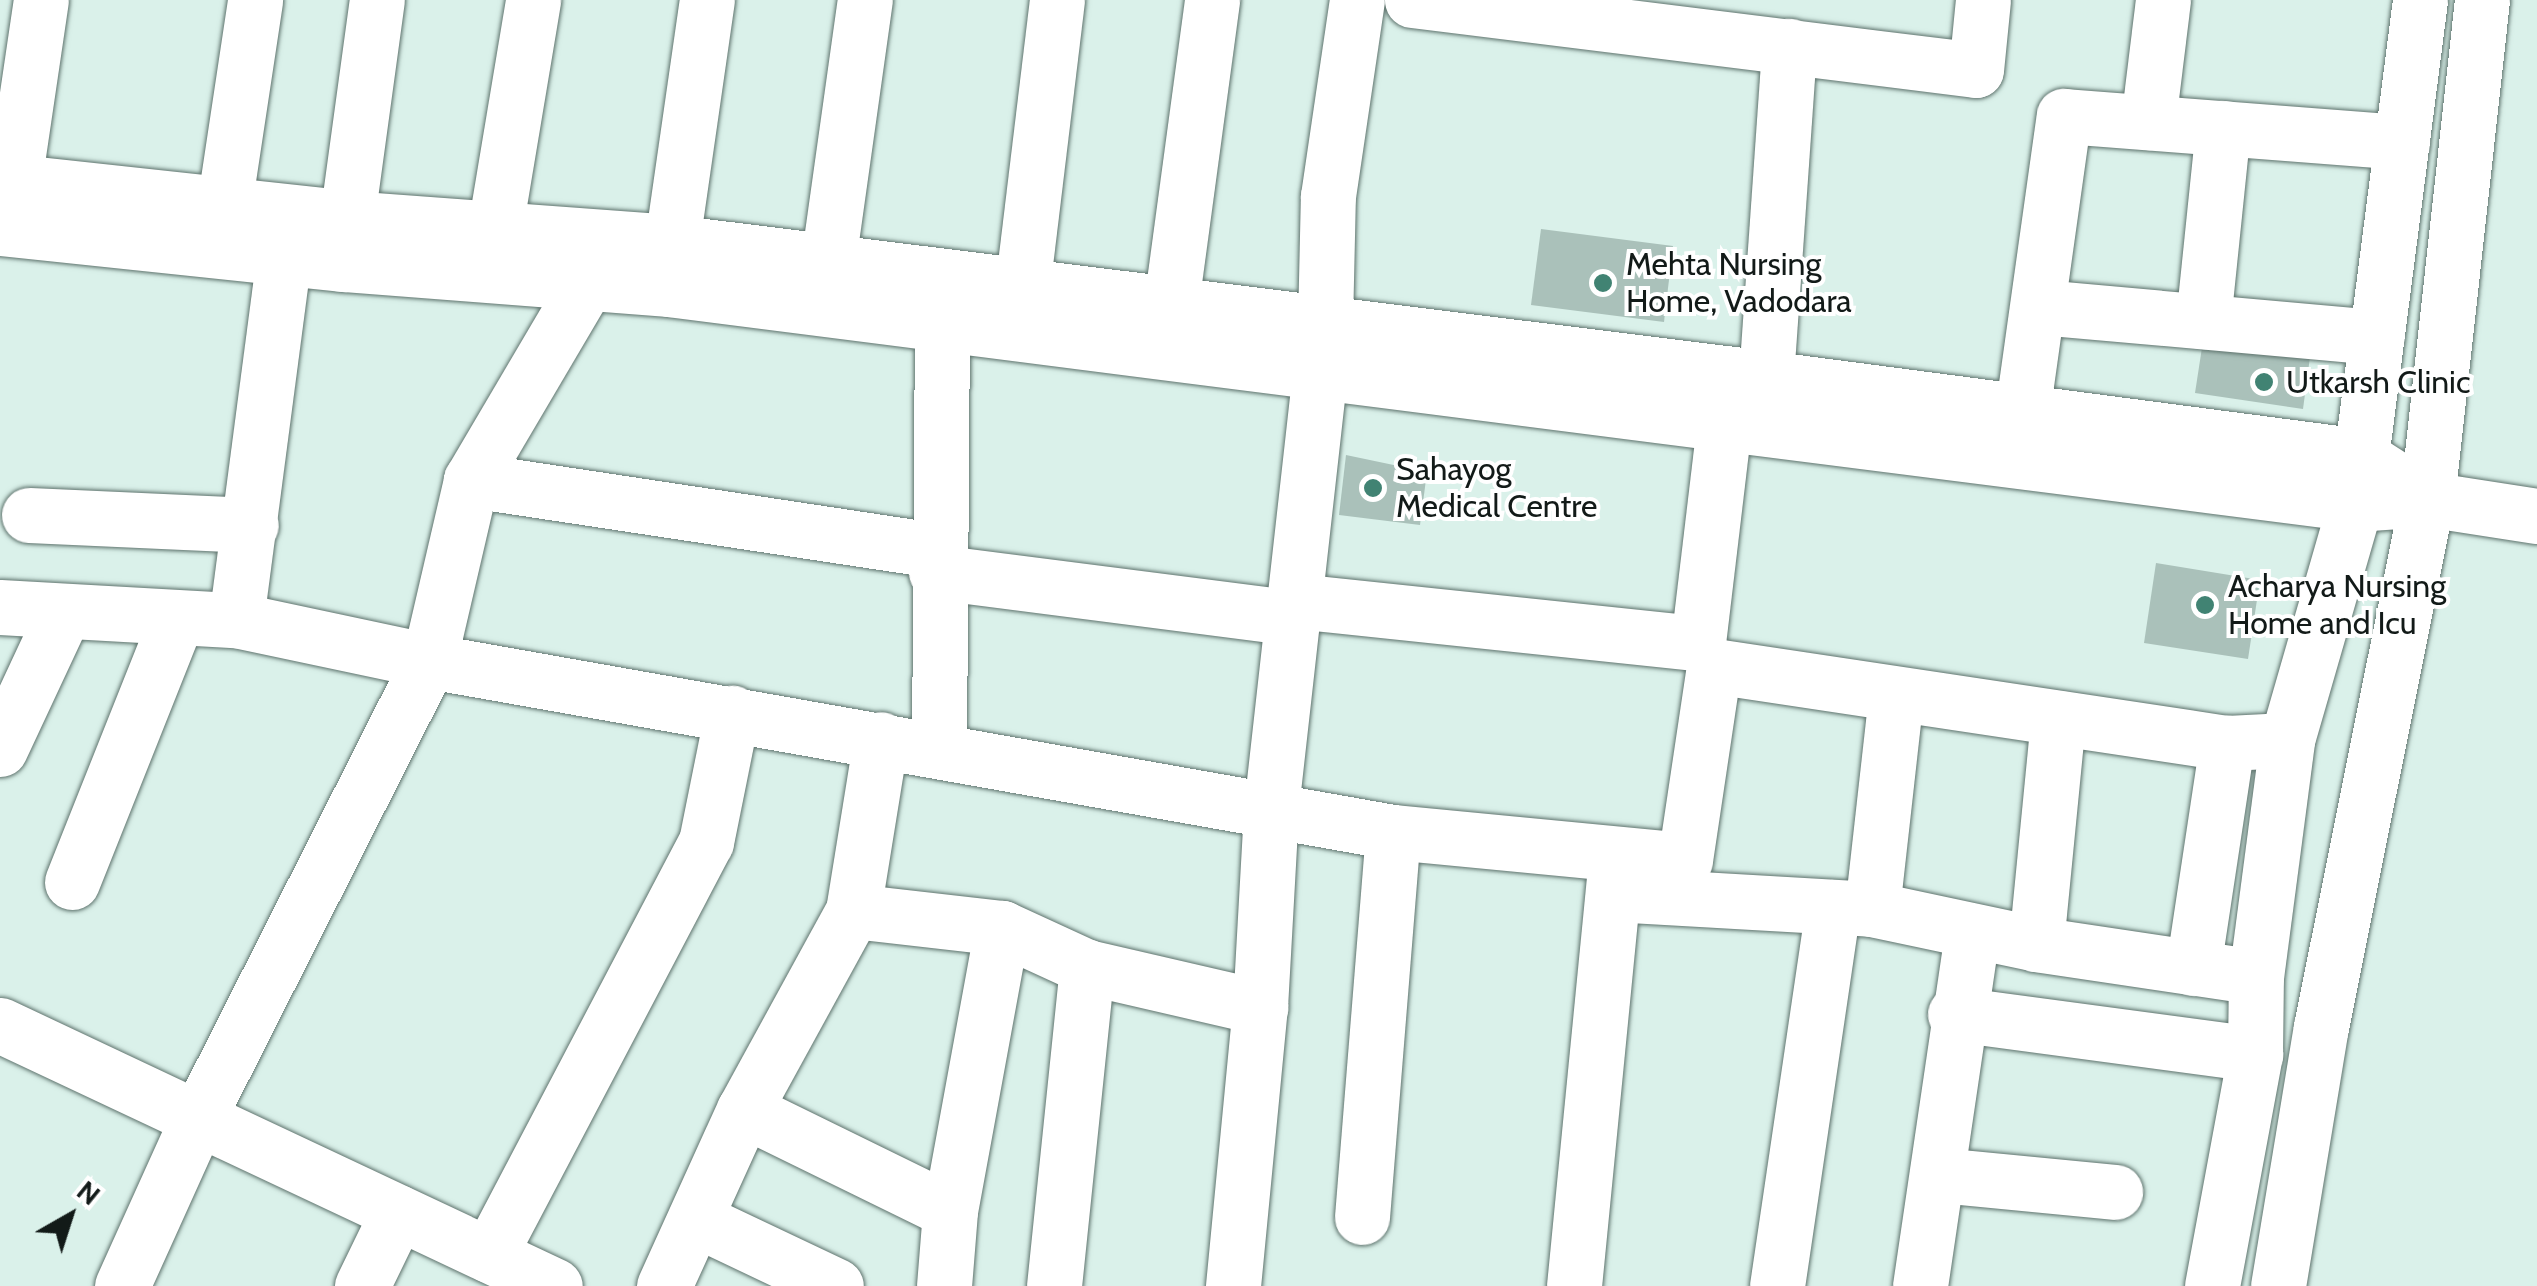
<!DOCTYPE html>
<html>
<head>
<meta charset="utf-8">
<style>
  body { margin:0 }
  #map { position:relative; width:2537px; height:1286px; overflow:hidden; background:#daf1ea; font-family:Cabin,sans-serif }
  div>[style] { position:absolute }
  .building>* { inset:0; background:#aac1ba }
  .roads { filter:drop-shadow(0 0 2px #5e736d) drop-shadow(0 0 2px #5e736d) }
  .minor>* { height:55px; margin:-27.5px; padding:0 27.5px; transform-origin:27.5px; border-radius:27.5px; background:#fff }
  .major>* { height:55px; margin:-27.5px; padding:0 27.5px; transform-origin:27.5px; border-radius:27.5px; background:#fff }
  .dots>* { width:28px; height:28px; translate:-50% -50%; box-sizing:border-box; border:5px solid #fff; border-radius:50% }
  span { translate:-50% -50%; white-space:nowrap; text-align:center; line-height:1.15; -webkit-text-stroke:8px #fff; paint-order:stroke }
  .poi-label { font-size:32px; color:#121a18 }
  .left { translate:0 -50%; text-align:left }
  .north { position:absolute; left:20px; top:1166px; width:100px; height:100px; -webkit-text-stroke:8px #fff; paint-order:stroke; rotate:39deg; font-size:28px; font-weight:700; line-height:40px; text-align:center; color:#121a18 }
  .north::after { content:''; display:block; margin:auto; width:35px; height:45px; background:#121a18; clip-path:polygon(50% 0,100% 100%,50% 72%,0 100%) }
</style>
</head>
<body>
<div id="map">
  <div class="building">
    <div style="clip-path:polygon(1541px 229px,1673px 246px,1664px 322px,1531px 305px)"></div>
    <div style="clip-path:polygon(2203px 341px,2310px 357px,2303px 409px,2195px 393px)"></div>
    <div style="clip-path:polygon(1346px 455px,1427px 472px,1420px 525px,1339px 515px)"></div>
    <div style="clip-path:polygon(2156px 563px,2260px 580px,2248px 659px,2144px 643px)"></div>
  </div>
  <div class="roads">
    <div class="minor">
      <div style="left:1412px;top:0;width:568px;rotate:7.07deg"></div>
      <div style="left:1976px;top:70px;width:70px;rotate:-84.3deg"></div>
      <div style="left:2148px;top:122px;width:123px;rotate:-83deg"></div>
      <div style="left:0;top:180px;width:349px;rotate:6.2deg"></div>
      <div style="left:347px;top:218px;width:326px;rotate:4.2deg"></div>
      <div style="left:672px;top:242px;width:1102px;rotate:7.09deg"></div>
      <div style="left:1766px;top:378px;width:599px;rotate:7.48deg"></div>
      <div style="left:2360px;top:456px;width:50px;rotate:32.7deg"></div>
      <div style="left:224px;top:206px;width:208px;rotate:-81.4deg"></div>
      <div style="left:9px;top:216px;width:218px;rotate:-81.6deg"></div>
      <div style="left:347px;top:218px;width:220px;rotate:-82.2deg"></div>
      <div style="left:0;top:228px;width:345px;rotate:6deg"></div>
      <div style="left:343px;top:264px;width:326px;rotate:4.4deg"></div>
      <div style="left:668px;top:289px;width:1701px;rotate:7.26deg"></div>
      <div style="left:2355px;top:504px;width:72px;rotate:-4deg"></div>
      <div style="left:2427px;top:499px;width:111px;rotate:8.8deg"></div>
      <div style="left:495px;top:228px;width:231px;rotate:-80.5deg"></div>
      <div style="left:672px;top:242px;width:245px;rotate:-81.8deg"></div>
      <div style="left:828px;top:262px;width:265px;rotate:-82deg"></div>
      <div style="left:1022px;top:289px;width:291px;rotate:-83.1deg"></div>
      <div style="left:1171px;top:304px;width:307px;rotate:-82.3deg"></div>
      <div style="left:2040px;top:307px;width:338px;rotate:5.1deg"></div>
      <div style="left:2203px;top:321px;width:194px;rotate:-84.1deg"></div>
      <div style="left:1766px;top:378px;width:333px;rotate:-86deg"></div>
      <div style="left:2022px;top:413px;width:300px;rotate:-82deg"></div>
      <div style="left:2064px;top:116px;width:339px;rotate:4.4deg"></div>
      <div style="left:471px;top:480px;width:470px;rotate:8.6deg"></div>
      <div style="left:29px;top:515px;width:222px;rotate:2.6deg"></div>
      <div style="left:936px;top:572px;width:361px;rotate:7.3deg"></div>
      <div style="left:1296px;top:601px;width:404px;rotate:6deg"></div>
      <div style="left:1698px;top:643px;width:262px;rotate:-83.2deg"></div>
      <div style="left:0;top:607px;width:236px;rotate:3.2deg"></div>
      <div style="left:236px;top:620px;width:197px;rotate:12deg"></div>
      <div style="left:429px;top:661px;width:979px;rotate:10.06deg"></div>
      <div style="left:1393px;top:832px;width:293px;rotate:5.5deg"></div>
      <div style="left:1685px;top:860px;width:196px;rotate:-81.5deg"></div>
      <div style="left:1714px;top:666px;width:519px;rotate:8.54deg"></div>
      <div style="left:2227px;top:743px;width:60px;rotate:-2.9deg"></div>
      <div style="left:236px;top:620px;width:398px;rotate:-82.5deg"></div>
      <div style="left:0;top:749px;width:151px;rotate:-65deg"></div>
      <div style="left:939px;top:750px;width:458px;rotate:-89.6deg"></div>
      <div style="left:72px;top:882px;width:284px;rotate:-68.3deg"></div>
      <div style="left:1613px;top:894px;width:259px;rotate:3.3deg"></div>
      <div style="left:1872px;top:909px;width:168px;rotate:12deg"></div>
      <div style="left:2036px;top:944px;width:222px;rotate:8.5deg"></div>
      <div style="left:1872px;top:909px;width:216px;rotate:-83.6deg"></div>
      <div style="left:853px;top:911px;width:150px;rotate:6.5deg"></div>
      <div style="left:1002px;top:928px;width:94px;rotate:24.6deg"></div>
      <div style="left:1087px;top:967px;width:178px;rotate:13deg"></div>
      <div style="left:2036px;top:944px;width:227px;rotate:-84.4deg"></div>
      <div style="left:2193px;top:968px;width:228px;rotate:-81.4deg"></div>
      <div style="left:1955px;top:1014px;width:303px;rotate:7.6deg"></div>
      <div style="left:0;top:1025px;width:613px;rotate:25.19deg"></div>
      <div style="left:744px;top:1110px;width:229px;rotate:26.1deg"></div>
      <div style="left:1940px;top:1175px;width:176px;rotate:5.5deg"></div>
      <div style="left:1362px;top:1217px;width:386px;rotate:-85.4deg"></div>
      <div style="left:695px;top:1219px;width:156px;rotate:25.4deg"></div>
      <div style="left:489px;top:1255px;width:467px;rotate:-62.3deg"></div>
      <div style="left:706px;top:842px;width:132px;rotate:-78.6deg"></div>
      <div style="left:122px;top:1286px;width:184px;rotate:-65.7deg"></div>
      <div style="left:198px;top:1118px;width:512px;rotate:-63.18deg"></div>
      <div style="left:429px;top:661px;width:186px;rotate:-76.9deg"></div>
      <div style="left:471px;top:480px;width:260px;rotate:-59.5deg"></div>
      <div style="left:362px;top:1286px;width:82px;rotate:-64.1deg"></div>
      <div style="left:664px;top:1286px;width:193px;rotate:-65.6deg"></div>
      <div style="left:744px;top:1110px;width:227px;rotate:-61.3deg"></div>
      <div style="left:853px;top:911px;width:174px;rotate:-80.8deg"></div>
      <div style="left:944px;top:1286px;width:75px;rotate:-85.4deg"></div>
      <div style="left:950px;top:1211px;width:288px;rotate:-79.6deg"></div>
      <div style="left:1054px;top:1286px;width:321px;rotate:-84.1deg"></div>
      <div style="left:1233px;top:1286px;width:280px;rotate:-84.5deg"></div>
      <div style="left:1260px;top:1007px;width:199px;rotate:-86.8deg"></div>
      <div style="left:1271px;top:808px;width:487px;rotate:-83.6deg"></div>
      <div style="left:1325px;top:324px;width:128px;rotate:-88.7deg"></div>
      <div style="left:1328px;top:196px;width:198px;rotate:-81.6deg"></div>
      <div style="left:1574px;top:1286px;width:431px;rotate:-84.4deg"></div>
      <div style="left:1777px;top:1286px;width:383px;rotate:-81.6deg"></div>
      <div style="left:1920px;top:1286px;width:358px;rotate:-81.6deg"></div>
    </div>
    <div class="major">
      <div style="left:2212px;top:1286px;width:236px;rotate:-79.5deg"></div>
      <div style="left:2255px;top:1054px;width:77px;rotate:-89.3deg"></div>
      <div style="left:2256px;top:977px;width:239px;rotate:-82.5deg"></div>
      <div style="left:2287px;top:740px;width:246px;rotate:-73.9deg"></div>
      <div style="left:2355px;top:504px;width:508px;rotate:-82.65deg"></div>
      <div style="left:2278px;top:1286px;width:263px;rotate:-80.6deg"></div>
      <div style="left:2321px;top:1027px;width:539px;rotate:-78.65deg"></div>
      <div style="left:2427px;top:499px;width:502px;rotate:-83.71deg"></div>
    </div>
  </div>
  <div class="dots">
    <div style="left:1603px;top:283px;background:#418373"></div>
    <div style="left:2264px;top:382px;background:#418373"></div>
    <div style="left:1373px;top:488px;background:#418373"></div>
    <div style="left:2205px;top:605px;background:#418373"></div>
  </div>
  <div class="poi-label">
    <span class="left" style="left:1626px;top:283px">Mehta Nursing<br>Home, Vadodara</span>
    <span class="left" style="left:2286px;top:382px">Utkarsh Clinic</span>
    <span class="left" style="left:1396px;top:488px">Sahayog<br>Medical Centre</span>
    <span class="left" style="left:2228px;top:605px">Acharya Nursing<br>Home and Icu</span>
  </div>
  <div class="north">N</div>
</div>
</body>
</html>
